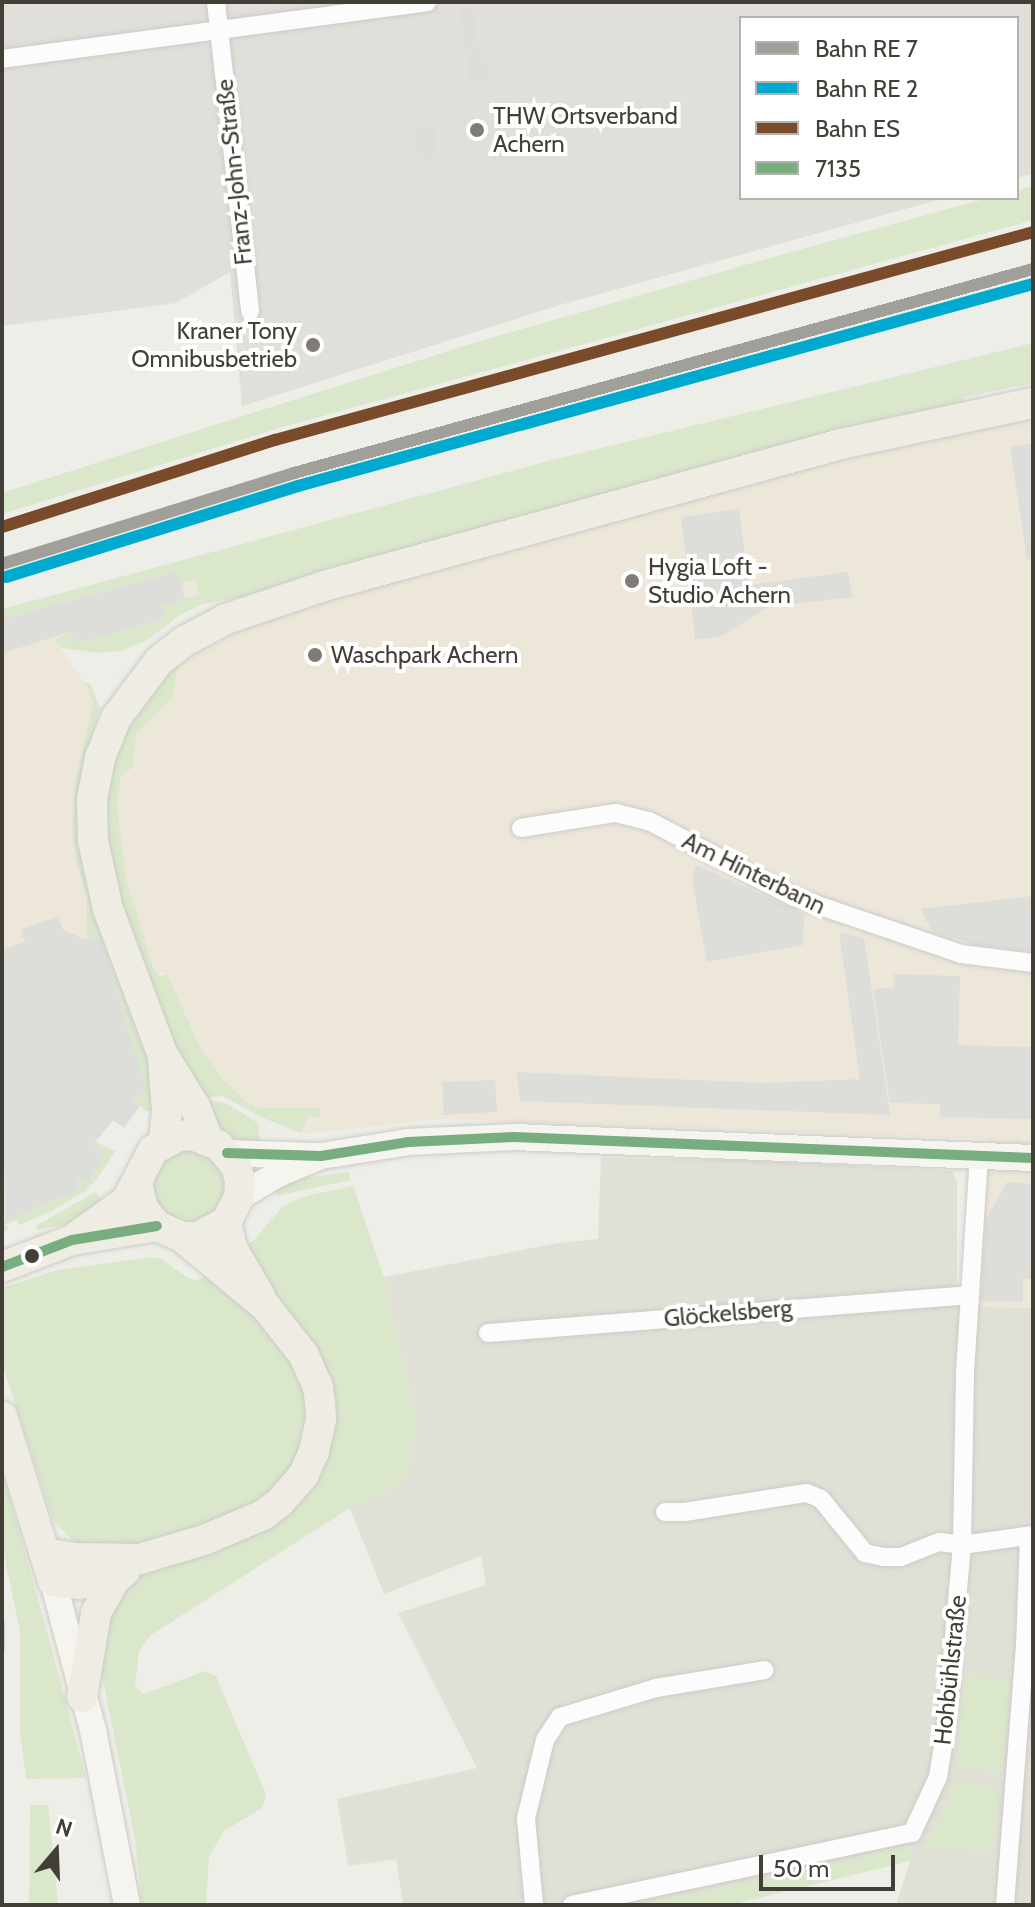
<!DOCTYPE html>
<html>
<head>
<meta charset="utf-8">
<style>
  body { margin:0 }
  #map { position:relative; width:1035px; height:1907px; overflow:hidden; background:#eeeee9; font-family:Cabin,sans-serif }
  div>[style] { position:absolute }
  .residential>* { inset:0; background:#e1e0d7 }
  .commercial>* { inset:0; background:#ede7da }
  .industrial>* { inset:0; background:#e1dfda }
  .green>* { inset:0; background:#dae7cb }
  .parking>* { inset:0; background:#ddddd9 }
  .stream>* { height:5px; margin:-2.5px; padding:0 2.5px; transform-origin:2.5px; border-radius:2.5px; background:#bed4e8 }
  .roads { filter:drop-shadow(0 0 2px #cccbc7) drop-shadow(0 0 2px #cccbc7) }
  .street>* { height:18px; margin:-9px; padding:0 9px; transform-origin:9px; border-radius:9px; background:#fcfcfc }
  .secondary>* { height:26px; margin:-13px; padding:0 13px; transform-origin:13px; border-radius:13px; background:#f5f4ee }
  .primary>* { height:30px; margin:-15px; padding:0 15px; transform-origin:15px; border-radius:15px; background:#efece4 }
  .bus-1>* { height:10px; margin:-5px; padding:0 5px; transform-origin:5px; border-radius:5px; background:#77ad7f }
  .rail-1>* { height:12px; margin:-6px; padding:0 6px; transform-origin:6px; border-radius:6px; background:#a19f9a }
  .rail-2>* { height:12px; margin:-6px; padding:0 6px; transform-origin:6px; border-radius:6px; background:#00a9ce }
  .rail-3>* { height:12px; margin:-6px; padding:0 6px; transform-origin:6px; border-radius:6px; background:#7a4b2a }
  .dots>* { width:22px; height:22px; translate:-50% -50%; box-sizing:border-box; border:4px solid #fff; border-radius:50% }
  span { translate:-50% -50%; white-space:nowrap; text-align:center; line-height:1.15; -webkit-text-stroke:8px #fff; paint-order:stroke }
  .poi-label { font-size:24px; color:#433f36 }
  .left { translate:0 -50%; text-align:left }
  .right { translate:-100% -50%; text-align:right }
  .street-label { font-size:24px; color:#433f36 }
  .frame { position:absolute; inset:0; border:4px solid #433f36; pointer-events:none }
  .legend { position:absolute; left:739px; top:16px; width:280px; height:184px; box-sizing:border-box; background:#fff; border:2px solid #b4b2af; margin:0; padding:10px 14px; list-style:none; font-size:24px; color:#433f36 }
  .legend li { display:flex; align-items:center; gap:16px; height:40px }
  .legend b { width:40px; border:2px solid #b4b2af }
  .north { position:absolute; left:16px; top:1811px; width:80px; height:80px; -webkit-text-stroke:6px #fff; paint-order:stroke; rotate:19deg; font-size:22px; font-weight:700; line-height:32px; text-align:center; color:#433f36 }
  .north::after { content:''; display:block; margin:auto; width:28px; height:36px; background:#433f36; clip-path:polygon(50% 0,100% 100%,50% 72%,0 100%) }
  .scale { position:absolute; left:759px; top:1855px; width:136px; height:36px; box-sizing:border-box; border:4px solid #433f36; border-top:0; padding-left:10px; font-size:24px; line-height:28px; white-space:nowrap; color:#433f36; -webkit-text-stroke:6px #fff; paint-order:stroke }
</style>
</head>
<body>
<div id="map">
  <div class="residential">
    <div style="clip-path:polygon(601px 1158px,742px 1160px,952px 1171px,957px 1181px,957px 1305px,1033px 1308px,1033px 1905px,896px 1905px,910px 1861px,909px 1846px,642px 1905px,403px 1905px,396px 1859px,348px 1866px,337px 1799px,477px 1768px,398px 1613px,486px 1585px,481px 1556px,384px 1594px,350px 1508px,393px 1487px,408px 1472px,416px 1418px,384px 1277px,558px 1243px,598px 1239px)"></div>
  </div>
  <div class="commercial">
    <div style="clip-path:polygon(1033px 420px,1033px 1308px,978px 1307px,989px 1139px,440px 1119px,308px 1134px,301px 1133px,308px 1116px,320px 1108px,259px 1108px,246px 1102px,223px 1079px,202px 1051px,167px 974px,155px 972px,126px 879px,117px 804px,121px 776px,133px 766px,136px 735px,173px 697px,178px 665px,280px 608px,934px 433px)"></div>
    <div style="clip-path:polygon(196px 579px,199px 595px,58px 644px,84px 682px,93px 704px,75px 782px,72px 826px,76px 861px,88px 909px,100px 936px,147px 1092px,124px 1128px,113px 1120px,93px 1145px,2px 1215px,2px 619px)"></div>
  </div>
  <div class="industrial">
    <div style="clip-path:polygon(2px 2px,1033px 2px,1033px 174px,1017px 178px,1017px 18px,741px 18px,741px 198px,945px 198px,560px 305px,242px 406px,230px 272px,176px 303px,2px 326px)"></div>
  </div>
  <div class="green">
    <div style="clip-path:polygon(1033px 186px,1033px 220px,283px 427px,2px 514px,2px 493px,246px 415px,477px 342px,780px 255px,988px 198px,1017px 198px,1017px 190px)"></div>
    <div style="clip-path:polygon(1033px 343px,1033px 383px,964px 397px,965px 403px,262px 594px,202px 604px,180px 615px,146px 641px,120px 651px,97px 653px,62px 648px,55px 640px,71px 632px,75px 642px,164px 619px,160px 605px,199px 595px,196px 579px,181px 583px,177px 571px,2px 619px,2px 609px,552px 460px)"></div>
    <div style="clip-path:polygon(178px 665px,173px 697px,136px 735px,133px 767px,121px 776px,117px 804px,126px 879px,155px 972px,161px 976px,167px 974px,202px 1051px,223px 1079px,246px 1102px,259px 1108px,320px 1108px,320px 1118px,308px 1116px,301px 1133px,263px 1118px,223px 1096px,199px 1098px,148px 983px,114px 880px,105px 821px,115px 756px,123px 734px,153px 688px)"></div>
    <div style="clip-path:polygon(84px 682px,91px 685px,100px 708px,88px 753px,160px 1109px,147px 1111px,131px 1101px,147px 1092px,100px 936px,87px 940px,87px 900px,76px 861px,72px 826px,75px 782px,93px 704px)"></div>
    <div style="clip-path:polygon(213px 1101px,227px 1104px,258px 1123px,260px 1146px,238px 1143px,220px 1132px,202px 1105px)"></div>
    <div style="clip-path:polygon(95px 1142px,116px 1151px,96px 1180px,84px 1192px,50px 1212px,19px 1225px,16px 1220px,6px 1224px,8px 1230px,2px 1233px,2px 1215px,5px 1220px,80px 1188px,74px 1176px,104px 1152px,93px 1146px)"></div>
    <div style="clip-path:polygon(191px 1146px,225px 1168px,228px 1199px,208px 1222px,177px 1224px,153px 1204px,151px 1173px,155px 1164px)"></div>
    <div style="clip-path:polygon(349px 1172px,350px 1180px,277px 1196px,275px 1186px,298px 1179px)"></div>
    <div style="clip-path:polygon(353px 1186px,384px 1277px,416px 1418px,408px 1473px,393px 1487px,350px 1508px,151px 1635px,139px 1651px,135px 1686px,144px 1694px,205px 1671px,216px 1676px,266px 1795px,262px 1808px,224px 1831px,209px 1857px,206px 1905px,142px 1905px,135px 1839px,98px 1656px,99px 1634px,131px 1578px,257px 1532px,331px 1431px,277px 1301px,241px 1249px,254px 1240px,282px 1207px,302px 1197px)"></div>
    <div style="clip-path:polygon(95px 1192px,105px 1206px,72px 1223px,37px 1230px,36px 1226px)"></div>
    <div style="clip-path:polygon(151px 1257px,161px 1259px,190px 1279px,198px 1280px,213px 1272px,294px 1357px,306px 1389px,308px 1418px,302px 1445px,284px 1480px,255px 1504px,193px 1530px,130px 1549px,77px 1545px,53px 1520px,8px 1382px,2px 1363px,2px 1288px,57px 1270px)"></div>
    <div style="clip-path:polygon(2px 1470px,49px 1639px,86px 1778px,26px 1779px,20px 1733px,20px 1631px,2px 1545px)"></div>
    <div style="clip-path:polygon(964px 1675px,1010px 1680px,1002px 1773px,956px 1769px)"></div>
    <div style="clip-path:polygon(953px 1782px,999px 1786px,994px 1853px,921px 1848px,938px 1827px)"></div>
    <div style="clip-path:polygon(30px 1805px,48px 1805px,58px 1905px,29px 1905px)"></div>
    <div style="clip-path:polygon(909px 1846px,910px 1861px,730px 1905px,642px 1905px)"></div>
  </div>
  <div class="parking">
    <div style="clip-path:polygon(472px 7px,482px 60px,499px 77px,470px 82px,459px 10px)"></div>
    <div style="clip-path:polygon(434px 125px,439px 159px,419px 161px,413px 128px)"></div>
    <div style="clip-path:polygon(1033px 443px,1033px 558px,1027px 559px,1010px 447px)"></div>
    <div style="clip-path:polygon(739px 509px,749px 585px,848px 572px,853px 597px,768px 607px,722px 636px,695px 640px,681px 517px)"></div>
    <div style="clip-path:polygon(178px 571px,185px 599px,161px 605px,164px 619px,75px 643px,71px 632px,2px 653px,2px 619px)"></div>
    <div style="clip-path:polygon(696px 865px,804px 914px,803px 945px,707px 962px,692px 880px)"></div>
    <div style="clip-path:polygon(1033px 896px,1033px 952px,978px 945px,932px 932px,921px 909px)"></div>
    <div style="clip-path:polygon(58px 917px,63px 930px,87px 940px,100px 936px,147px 1092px,131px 1100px,139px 1107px,124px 1128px,113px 1120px,93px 1145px,105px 1152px,88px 1182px,76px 1175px,80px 1189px,5px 1221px,2px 949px,25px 942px,21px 929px)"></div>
    <div style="clip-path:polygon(839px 932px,864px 938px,890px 1115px,520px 1101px,516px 1072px,765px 1083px,860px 1079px)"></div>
    <div style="clip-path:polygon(894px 974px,960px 976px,958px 1045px,1033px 1047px,1033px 1119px,940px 1117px,940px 1104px,890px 1103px,873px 989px,893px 988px)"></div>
    <div style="clip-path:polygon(495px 1080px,497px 1112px,444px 1115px,442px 1082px)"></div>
    <div style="clip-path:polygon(1007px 1182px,1033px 1184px,1033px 1279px,1023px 1278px,1023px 1302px,981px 1301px,986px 1220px)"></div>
  </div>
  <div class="stream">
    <div style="left:2px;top:1622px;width:26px;rotate:90deg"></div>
  </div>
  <div class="roads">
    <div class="street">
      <div style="left:216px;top:2px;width:311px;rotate:83.7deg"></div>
      <div style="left:2px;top:59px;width:429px;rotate:-7.6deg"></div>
      <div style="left:521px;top:828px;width:96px;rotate:-9deg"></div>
      <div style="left:616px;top:813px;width:34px;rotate:14deg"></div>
      <div style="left:649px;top:821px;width:164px;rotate:27.7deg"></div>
      <div style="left:794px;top:897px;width:176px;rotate:18.8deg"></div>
      <div style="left:961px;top:954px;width:73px;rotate:7.1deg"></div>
      <div style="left:488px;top:1333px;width:482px;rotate:-4.5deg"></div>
      <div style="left:665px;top:1512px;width:20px"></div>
      <div style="left:685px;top:1512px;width:123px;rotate:-8.9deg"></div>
      <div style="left:807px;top:1493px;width:15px;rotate:23deg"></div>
      <div style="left:821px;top:1499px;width:70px;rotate:50.8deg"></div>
      <div style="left:865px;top:1553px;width:19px;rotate:12deg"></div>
      <div style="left:884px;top:1557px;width:17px"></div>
      <div style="left:901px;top:1557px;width:41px;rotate:-21.5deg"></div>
      <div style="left:939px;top:1542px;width:23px;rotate:7deg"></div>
      <div style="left:962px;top:1545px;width:72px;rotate:-8deg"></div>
      <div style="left:534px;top:1905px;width:87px;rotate:-95.3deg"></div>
      <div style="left:526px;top:1818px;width:80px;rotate:-76.3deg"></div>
      <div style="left:545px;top:1740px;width:27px;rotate:-57deg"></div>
      <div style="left:560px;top:1717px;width:100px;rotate:-16.8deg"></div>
      <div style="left:656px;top:1688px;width:110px;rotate:-9.4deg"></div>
      <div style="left:572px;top:1905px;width:348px;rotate:-12deg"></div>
      <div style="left:912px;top:1833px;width:62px;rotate:-65.1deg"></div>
      <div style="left:938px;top:1777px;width:51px;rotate:-80.9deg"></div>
      <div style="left:946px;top:1727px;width:183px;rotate:-85deg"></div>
      <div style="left:962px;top:1545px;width:173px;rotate:-89deg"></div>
      <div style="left:965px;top:1372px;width:217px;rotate:-86.3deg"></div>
      <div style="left:1005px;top:1905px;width:259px;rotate:-85.6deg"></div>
      <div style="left:1025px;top:1647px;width:111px;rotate:-87.9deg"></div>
    </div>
    <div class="secondary">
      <div style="left:227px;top:1153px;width:87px;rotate:2deg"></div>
      <div style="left:239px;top:1197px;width:45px;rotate:-30.5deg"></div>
      <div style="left:278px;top:1174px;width:47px;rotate:-22.7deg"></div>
      <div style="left:321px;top:1156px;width:88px;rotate:-9.1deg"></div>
      <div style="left:408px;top:1142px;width:106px;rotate:-2.7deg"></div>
      <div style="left:514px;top:1137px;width:519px;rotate:2.32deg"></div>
      <div style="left:53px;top:1581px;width:154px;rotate:75deg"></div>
      <div style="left:93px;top:1730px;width:178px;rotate:79deg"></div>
    </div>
    <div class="primary">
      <div style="left:163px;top:1059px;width:53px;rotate:85.7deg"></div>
      <div style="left:167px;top:1112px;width:30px;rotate:96deg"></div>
      <div style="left:208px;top:1139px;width:37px;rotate:-112deg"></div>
      <div style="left:194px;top:1105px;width:61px;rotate:-121.6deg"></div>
      <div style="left:162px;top:1053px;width:154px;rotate:-110.6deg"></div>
      <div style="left:108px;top:909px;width:70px;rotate:-102.4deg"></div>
      <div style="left:93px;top:841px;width:42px;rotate:-91.4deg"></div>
      <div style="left:92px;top:799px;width:42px;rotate:-79deg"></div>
      <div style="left:100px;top:758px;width:43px;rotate:-68.2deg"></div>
      <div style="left:116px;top:718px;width:71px;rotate:-53deg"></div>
      <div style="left:159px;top:661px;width:33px;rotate:-38deg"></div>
      <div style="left:185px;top:641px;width:47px;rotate:-28.2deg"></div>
      <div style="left:226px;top:619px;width:103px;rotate:-18.6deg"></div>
      <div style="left:324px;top:586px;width:536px;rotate:-15.36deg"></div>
      <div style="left:841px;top:444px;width:196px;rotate:-12.1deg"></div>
      <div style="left:226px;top:1222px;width:27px;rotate:77deg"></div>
      <div style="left:232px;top:1248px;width:58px;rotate:59.9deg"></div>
      <div style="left:72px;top:1240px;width:68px;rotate:-36deg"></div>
      <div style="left:127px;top:1200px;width:56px;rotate:-62.5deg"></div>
      <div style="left:153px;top:1150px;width:29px;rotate:-29deg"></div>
      <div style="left:178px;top:1136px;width:15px;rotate:-4deg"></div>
      <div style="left:193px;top:1135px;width:27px;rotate:22deg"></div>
      <div style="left:218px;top:1145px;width:28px;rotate:49deg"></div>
      <div style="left:236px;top:1166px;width:16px;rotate:75deg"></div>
      <div style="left:240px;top:1181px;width:16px;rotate:94deg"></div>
      <div style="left:239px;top:1197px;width:28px;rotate:117deg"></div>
      <div style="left:226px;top:1222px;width:32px;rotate:152deg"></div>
      <div style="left:198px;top:1237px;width:16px;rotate:180deg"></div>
      <div style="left:182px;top:1237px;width:27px;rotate:-156deg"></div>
      <div style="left:157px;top:1226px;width:23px;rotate:-128deg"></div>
      <div style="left:143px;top:1208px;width:23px;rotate:-103deg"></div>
      <div style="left:2px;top:1267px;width:75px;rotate:-21.1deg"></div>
      <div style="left:72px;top:1240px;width:86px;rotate:-9.4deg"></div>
      <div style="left:2px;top:1416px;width:173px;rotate:72.8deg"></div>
      <div style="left:53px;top:1581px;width:26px;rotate:7deg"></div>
      <div style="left:79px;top:1584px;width:36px;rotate:-8deg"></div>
      <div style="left:44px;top:1553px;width:31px;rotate:9deg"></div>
      <div style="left:75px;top:1558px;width:65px;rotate:0.9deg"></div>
      <div style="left:140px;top:1559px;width:67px;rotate:-16.5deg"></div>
      <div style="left:204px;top:1540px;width:64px;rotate:-23deg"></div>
      <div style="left:263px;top:1515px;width:21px;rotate:-37deg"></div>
      <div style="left:280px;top:1502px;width:37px;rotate:-49deg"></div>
      <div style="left:304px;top:1474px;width:24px;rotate:-66deg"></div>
      <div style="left:314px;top:1452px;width:34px;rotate:-78deg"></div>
      <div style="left:321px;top:1419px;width:17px;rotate:-93deg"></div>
      <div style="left:320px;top:1402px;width:15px;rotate:-98deg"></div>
      <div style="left:318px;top:1387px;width:36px;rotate:-114deg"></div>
      <div style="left:303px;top:1354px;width:60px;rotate:-128.2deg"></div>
      <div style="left:266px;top:1307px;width:109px;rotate:-140.2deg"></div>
      <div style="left:82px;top:1697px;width:85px;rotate:-80.5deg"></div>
      <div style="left:96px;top:1613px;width:39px;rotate:-61deg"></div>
      <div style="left:115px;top:1579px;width:13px;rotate:-39deg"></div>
    </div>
  </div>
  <div class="bus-1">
    <div style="left:227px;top:1153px;width:94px;rotate:1.8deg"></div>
    <div style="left:321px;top:1156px;width:88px;rotate:-9.1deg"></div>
    <div style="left:408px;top:1142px;width:106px;rotate:-2.7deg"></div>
    <div style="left:514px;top:1137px;width:519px;rotate:2.32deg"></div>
    <div style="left:2px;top:1267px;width:75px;rotate:-21.1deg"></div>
    <div style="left:72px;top:1240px;width:86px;rotate:-9.4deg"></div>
  </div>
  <div class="rail-1">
    <div style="left:2px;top:564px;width:306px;rotate:-17.3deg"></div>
    <div style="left:294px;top:473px;width:767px;rotate:-15.43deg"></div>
  </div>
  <div class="rail-2">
    <div style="left:6px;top:577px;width:306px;rotate:-17.3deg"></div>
    <div style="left:298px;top:486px;width:762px;rotate:-15.37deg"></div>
  </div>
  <div class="rail-3">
    <div style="left:2px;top:527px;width:287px;rotate:-17.7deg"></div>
    <div style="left:275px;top:440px;width:786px;rotate:-15.34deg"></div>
  </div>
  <div class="dots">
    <div style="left:477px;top:130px;background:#7f7c75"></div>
    <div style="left:313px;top:345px;background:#7f7c75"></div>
    <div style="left:632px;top:581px;background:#7f7c75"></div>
    <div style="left:315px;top:655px;background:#7f7c75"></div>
    <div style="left:32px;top:1256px;background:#433f36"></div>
  </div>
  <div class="poi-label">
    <span class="left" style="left:493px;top:130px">THW Ortsverband<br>Achern</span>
    <span class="right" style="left:297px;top:345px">Kraner Tony<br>Omnibusbetrieb</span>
    <span class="left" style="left:648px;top:581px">Hygia Loft -<br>Studio Achern</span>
    <span class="left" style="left:331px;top:655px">Waschpark Achern</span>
  </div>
  <div class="street-label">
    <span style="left:234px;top:172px;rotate:-96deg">Franz-John-Straße</span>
    <span style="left:754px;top:873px;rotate:26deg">Am Hinterbann</span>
    <span style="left:728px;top:1313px;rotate:-5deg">Glöckelsberg</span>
    <span style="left:950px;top:1670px;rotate:-84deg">Hohbühlstraße</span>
  </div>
  <div class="frame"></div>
  <ul class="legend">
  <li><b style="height:10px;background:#a19f9a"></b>Bahn RE 7</li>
  <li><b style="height:10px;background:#00a9ce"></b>Bahn RE 2</li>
  <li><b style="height:10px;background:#7a4b2a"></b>Bahn ES</li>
  <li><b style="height:10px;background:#77ad7f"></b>7135</li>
  </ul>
  <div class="north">N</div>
  <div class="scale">50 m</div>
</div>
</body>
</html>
